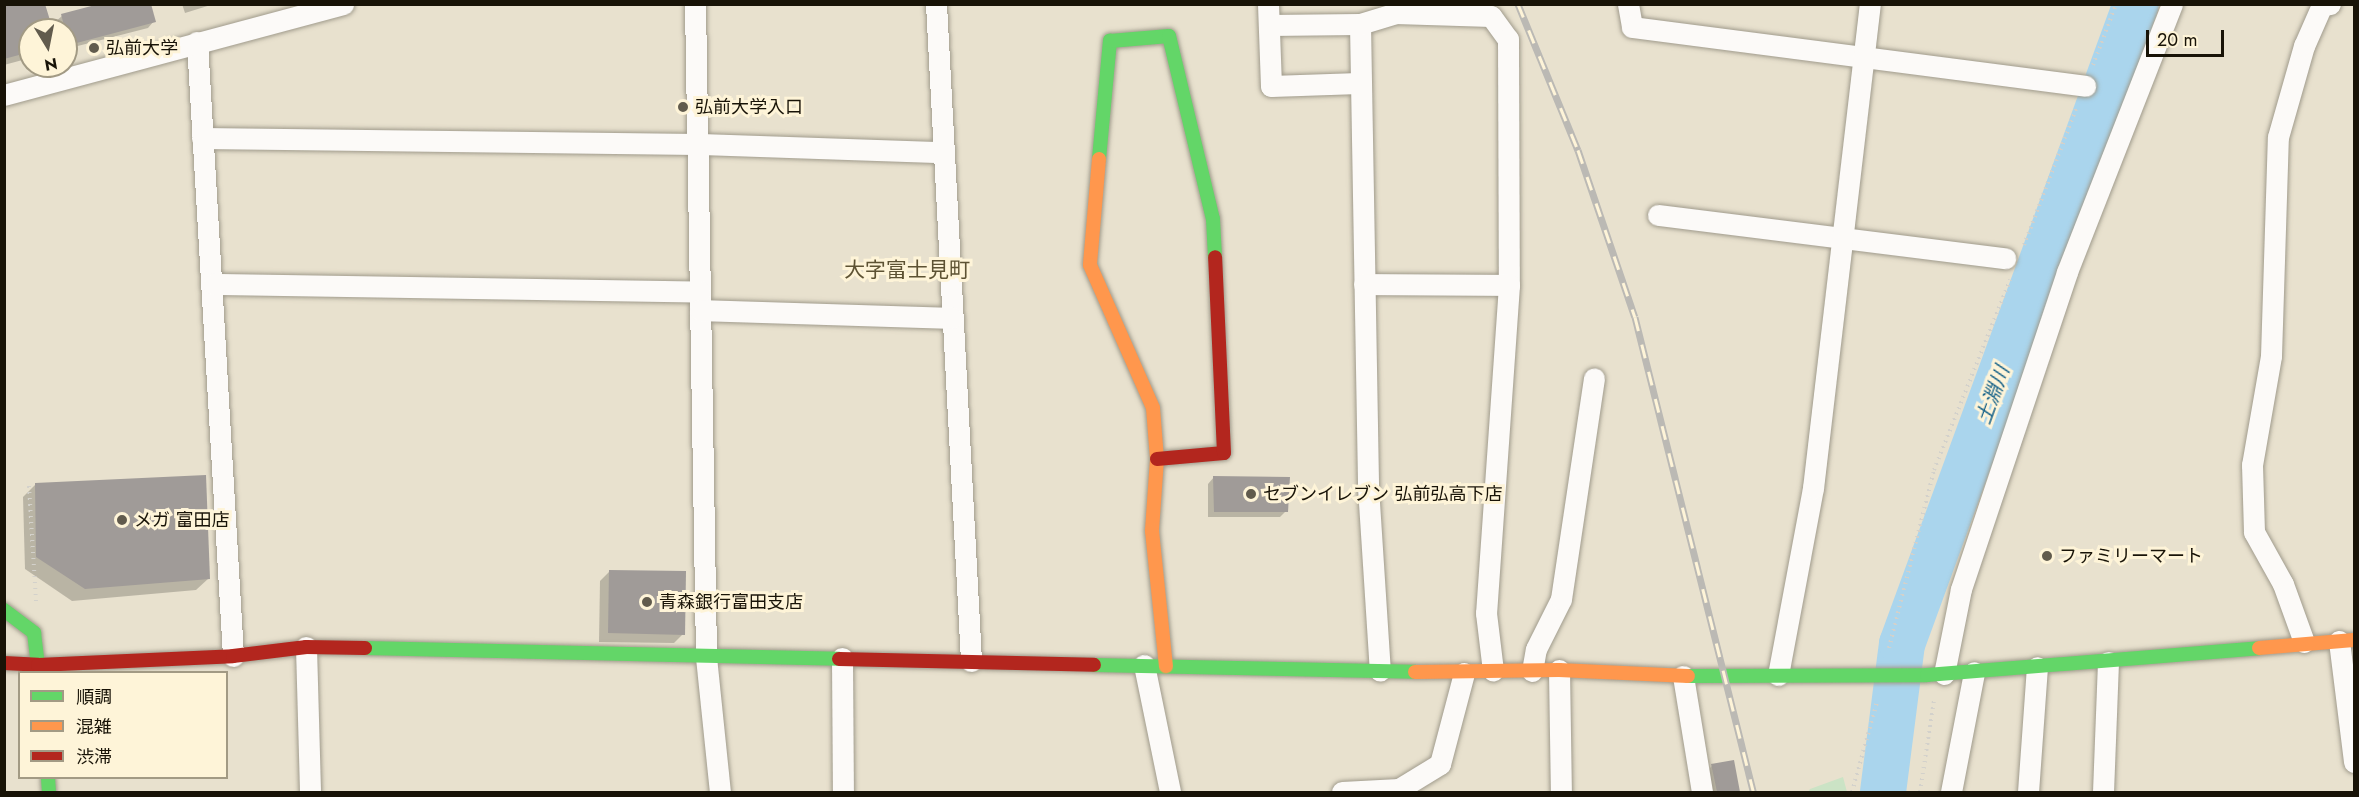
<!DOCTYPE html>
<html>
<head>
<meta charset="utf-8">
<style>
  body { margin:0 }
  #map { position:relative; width:2359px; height:797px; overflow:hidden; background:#e8e1ce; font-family:Jost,"Noto Sans JP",sans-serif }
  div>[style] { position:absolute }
  .green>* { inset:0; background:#cbe3c5 }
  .shadow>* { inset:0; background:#0003 }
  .river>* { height:46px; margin:-23px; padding:0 23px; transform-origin:23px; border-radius:23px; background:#aad5ed }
  .building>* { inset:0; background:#a09b98 }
  .path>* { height:4px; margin-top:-2px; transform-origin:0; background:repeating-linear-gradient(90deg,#d3d1cb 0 1.5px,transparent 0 6px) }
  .roads { filter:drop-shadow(0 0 2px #a09b8c) drop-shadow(0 0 2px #a09b8c) }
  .street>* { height:21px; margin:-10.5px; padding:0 10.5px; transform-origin:10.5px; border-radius:10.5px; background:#fcfaf8 }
  .fast>* { height:14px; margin:-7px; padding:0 7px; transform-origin:7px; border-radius:7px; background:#63d668 }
  .slow>* { height:14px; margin:-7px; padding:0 7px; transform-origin:7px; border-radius:7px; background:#ff974d }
  .jam>* { height:14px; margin:-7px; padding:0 7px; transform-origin:7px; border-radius:7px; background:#b3261e }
  .rail>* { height:7px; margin-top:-3.5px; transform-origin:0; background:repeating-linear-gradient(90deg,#fef4d8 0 14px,#bbb9b4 0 28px); box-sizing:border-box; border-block:2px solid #bbb9b4 }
  .dots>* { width:16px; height:16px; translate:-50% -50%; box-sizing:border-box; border:3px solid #fef4d8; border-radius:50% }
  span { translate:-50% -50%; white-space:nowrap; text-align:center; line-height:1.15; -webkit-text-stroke:6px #fef4d8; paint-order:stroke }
  .poi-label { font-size:18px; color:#181307 }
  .left { translate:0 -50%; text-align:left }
  .water-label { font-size:20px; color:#115e86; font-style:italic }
  .quarter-label { font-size:21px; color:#5d5233 }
  .frame { position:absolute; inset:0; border:6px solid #181307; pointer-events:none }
  .legend { position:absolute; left:18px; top:671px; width:210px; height:108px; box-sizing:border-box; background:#fef4d8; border:2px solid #a29a84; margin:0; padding:8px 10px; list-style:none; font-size:18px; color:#181307 }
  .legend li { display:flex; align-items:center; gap:12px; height:30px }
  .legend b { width:30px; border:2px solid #a29a84 }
  .north { position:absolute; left:18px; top:18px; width:60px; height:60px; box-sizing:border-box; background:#fef4d8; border:2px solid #a29a84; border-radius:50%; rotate:170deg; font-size:16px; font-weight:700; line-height:24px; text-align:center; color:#181307 }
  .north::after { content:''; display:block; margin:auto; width:21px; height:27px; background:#615b4d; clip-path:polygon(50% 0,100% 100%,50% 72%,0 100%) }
  .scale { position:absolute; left:2146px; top:30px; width:78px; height:27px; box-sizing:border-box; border:3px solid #181307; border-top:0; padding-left:8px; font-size:18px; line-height:21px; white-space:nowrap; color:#181307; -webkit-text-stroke:4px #fef4d8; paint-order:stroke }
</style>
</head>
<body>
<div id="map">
  <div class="green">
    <div style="clip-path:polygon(1843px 777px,1847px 792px,1808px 792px,1810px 789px)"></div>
  </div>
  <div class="shadow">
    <div style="clip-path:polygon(4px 4px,51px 30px,30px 30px,30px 58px,4px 65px)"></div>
    <div style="clip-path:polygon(182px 4px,214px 4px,185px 13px)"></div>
    <div style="clip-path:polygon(62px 16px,154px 21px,148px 28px,66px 49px,66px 30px,57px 30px,55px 22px)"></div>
    <div style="clip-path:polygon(1214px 477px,1286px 511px,1280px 517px,1208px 517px,1208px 484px)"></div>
    <div style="clip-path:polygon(35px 485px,209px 578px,196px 590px,72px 601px,25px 569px,23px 497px)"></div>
    <div style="clip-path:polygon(610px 571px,683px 634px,674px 643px,599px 642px,600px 581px)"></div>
    <div style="clip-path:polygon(1732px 762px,1738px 792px,1710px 792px,1706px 772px,1712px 766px)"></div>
  </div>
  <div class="river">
    <div style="left:1883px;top:792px;width:149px;rotate:-82.7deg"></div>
    <div style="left:1902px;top:644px;width:681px;rotate:-69.92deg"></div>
  </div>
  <div class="building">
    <div style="clip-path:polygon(4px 4px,45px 4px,53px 30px,30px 30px,30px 52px,4px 59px)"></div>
    <div style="clip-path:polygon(99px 4px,151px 4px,156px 22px,69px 45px,61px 14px)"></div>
    <div style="clip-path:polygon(206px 475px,210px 579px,85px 589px,36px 557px,35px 483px)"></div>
    <div style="clip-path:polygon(1213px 476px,1290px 477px,1288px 512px,1214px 512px)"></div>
    <div style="clip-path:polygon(609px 570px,686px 571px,685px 635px,608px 633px)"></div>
    <div style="clip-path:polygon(1734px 760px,1740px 792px,1717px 792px,1711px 764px)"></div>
  </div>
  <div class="path">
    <div style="left:2093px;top:65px;width:65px;rotate:-69.3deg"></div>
    <div style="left:2024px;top:245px;width:149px;rotate:-69.1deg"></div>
    <div style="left:29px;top:486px;width:116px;rotate:86.5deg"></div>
    <div style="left:1889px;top:648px;width:184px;rotate:-75.8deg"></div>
    <div style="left:1934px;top:470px;width:205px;rotate:-68.2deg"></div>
    <div style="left:1852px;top:792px;width:93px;rotate:-74.5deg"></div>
    <div style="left:1920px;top:792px;width:93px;rotate:-81.3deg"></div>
  </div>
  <div class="roads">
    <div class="street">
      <div style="left:695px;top:4px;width:653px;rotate:89.03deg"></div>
      <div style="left:706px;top:657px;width:136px;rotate:84.1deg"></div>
      <div style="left:936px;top:4px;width:658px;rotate:86.95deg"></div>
      <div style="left:1268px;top:4px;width:82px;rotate:87.9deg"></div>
      <div style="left:1271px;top:86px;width:88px;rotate:-2deg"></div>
      <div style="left:1628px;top:4px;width:23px;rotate:80deg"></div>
      <div style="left:1632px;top:27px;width:457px;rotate:7.4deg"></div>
      <div style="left:1360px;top:24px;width:463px;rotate:89deg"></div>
      <div style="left:1368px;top:487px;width:184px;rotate:86.3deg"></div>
      <div style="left:1269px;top:25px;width:91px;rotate:-0.6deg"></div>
      <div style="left:1360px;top:24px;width:37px;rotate:-17deg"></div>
      <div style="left:1395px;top:13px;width:96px;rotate:1.8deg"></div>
      <div style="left:1491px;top:16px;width:29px;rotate:54deg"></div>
      <div style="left:1508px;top:39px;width:246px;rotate:89.8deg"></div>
      <div style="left:197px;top:42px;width:615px;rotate:86.64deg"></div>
      <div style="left:4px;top:95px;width:351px;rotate:-15deg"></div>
      <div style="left:202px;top:138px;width:495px;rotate:0.7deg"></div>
      <div style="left:697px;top:144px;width:246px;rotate:1.9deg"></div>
      <div style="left:1658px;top:215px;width:350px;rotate:7.1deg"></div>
      <div style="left:214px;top:284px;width:486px;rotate:0.9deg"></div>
      <div style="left:1364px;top:284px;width:145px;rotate:0.4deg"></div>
      <div style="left:1509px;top:285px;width:329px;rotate:94deg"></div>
      <div style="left:1486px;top:613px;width:58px;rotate:83.1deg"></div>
      <div style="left:700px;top:310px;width:252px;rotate:1.8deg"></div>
      <div style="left:2339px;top:641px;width:122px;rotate:82.9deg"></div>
      <div style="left:2304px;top:642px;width:62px;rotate:-109.9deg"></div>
      <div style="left:2283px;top:584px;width:60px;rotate:-119.1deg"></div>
      <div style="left:2254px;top:532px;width:67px;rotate:-91.7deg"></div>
      <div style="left:2252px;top:465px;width:111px;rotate:-80.1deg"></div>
      <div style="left:2271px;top:356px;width:219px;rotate:-88.2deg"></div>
      <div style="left:2278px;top:137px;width:95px;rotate:-74.1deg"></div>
      <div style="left:2304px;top:46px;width:45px;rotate:-66.3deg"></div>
      <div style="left:2322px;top:5px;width:8px;rotate:-7deg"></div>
      <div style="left:306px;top:647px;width:145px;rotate:88.4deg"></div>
      <div style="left:842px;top:658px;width:134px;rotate:89.6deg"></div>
      <div style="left:1144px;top:665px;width:130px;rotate:78.4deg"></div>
      <div style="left:1559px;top:670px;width:122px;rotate:89.1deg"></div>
      <div style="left:1532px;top:671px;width:22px;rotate:-80deg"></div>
      <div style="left:1536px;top:649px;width:56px;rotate:-63.4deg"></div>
      <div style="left:1561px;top:599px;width:223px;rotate:-81.5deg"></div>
      <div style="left:1944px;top:674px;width:87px;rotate:-78.7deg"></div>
      <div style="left:1961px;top:589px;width:334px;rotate:-71.5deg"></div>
      <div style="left:2067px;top:272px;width:288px;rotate:-68.6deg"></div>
      <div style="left:1778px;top:675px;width:190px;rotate:-79.4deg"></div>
      <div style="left:1813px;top:488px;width:487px;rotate:-83.3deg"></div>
      <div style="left:1683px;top:676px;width:118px;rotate:80.7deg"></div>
      <div style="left:1342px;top:792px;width:57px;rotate:-3deg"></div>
      <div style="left:1399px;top:789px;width:48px;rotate:-31.4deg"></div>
      <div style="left:1440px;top:764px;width:94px;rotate:-75.2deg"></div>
      <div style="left:1951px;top:792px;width:122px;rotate:-79.1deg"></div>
      <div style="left:2028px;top:792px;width:125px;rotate:-85.9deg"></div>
      <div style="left:2103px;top:792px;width:130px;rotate:-87.8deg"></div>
    </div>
    <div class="fast">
      <div style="left:1099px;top:159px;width:119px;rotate:-84.7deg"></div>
      <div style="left:1110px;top:41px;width:59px;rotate:-4.8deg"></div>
      <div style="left:1169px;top:36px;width:188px;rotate:76.5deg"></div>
      <div style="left:1213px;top:219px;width:38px;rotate:87deg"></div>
      <div style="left:4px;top:610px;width:38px;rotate:37deg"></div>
      <div style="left:34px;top:633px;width:39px;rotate:83deg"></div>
      <div style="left:365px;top:648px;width:474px;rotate:1.3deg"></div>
      <div style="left:1094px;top:665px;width:321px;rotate:1.2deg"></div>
      <div style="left:1688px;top:676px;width:239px;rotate:-0.2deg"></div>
      <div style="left:1927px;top:675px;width:333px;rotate:-4.6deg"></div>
      <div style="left:48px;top:778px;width:14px;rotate:86deg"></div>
    </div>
    <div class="slow">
      <div style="left:1099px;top:159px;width:106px;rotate:94.9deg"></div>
      <div style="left:1090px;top:265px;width:156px;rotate:66.2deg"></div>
      <div style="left:1153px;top:408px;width:51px;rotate:85.5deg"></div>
      <div style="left:1157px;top:459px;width:72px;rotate:94deg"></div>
      <div style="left:1152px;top:531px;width:136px;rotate:84.1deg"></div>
      <div style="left:2259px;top:648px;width:95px;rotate:-4.8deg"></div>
      <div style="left:1415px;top:672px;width:144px;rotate:-0.8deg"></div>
      <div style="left:1559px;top:670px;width:129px;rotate:2.7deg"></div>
    </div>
    <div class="jam">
      <div style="left:1157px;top:459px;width:67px;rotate:-5.1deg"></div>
      <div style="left:1224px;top:453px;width:196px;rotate:-92.6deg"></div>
      <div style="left:839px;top:659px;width:255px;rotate:1.3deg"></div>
      <div style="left:4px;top:663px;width:34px;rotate:3deg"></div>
      <div style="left:38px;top:665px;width:195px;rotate:-2.6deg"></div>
      <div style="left:233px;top:656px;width:74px;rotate:-7deg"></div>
      <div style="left:306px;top:647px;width:59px;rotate:1deg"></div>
    </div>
  </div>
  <div class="rail">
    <div style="left:1518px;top:4px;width:158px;rotate:67.7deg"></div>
    <div style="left:1578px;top:150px;width:176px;rotate:71.2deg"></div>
    <div style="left:1635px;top:317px;width:489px;rotate:76deg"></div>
  </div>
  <div class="dots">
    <div style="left:94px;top:48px;background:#615b4d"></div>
    <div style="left:683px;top:107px;background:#615b4d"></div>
    <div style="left:1251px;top:494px;background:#615b4d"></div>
    <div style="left:122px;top:520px;background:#615b4d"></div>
    <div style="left:2047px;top:556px;background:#615b4d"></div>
    <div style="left:647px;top:602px;background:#615b4d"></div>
  </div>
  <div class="poi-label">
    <span class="left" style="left:106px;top:48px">弘前大学</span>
    <span class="left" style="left:695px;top:107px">弘前大学入口</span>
    <span class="left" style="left:1263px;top:494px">セブンイレブン 弘前弘高下店</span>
    <span class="left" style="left:134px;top:520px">メガ 富田店</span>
    <span class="left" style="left:2059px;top:556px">ファミリーマート</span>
    <span class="left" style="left:659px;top:602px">青森銀行富田支店</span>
  </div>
  <div class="water-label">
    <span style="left:1993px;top:395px;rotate:-70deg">土淵川</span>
  </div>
  <div class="quarter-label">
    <span style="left:907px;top:270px">大字富士見町</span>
  </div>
  <div class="frame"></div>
  <ul class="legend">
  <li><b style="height:8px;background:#63d668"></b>順調</li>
  <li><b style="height:8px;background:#ff974d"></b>混雑</li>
  <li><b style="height:8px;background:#b3261e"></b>渋滞</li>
  </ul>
  <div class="north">N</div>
  <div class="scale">20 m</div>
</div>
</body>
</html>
